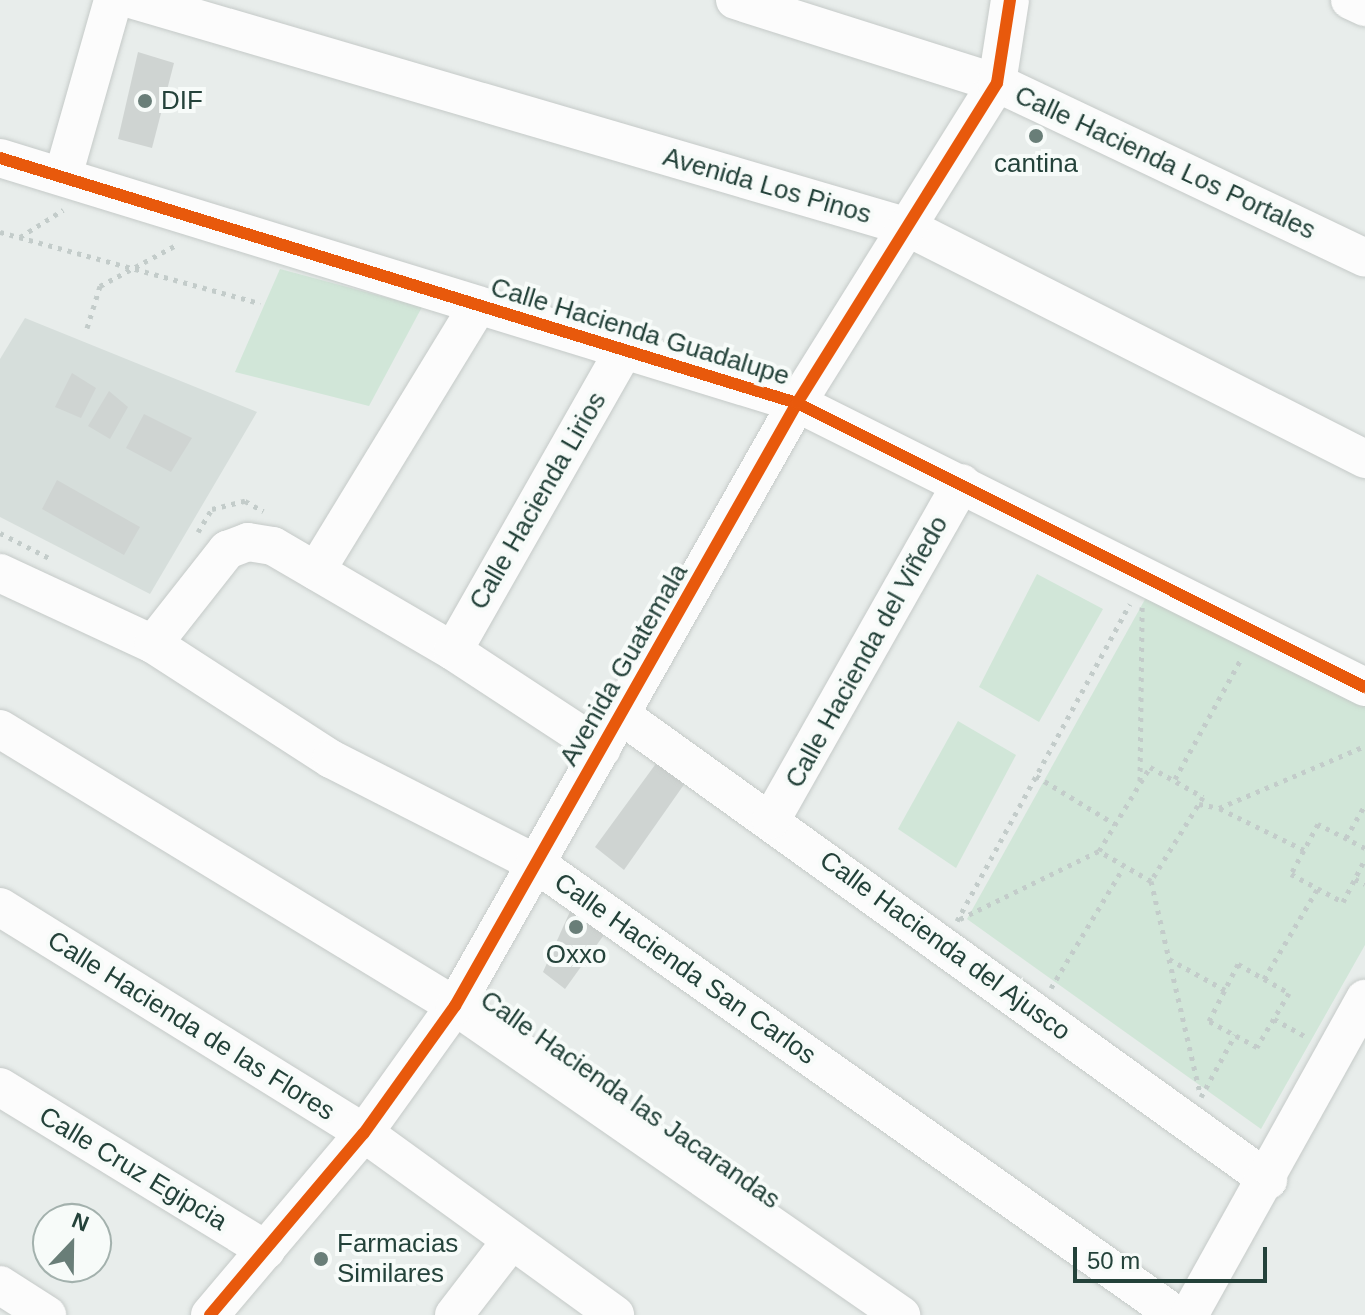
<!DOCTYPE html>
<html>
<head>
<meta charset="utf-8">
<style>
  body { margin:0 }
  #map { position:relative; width:1365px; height:1315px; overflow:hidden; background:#e8edeb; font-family:Helvetica,sans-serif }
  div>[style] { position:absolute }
  .built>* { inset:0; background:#d6dedb }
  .green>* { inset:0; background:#d1e6d8 }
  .building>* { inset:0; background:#cfd4d2 }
  .path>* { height:5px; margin-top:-2.5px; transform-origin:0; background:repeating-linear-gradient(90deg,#c3ccca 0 4px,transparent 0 10px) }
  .roads { filter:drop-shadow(0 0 2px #c5cac8) drop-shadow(0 0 2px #c5cac8) }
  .minor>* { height:38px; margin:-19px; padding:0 19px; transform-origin:19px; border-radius:19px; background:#fcfcfc }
  .cycleway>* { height:12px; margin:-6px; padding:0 6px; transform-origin:6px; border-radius:6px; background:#e8590c }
  .dots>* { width:22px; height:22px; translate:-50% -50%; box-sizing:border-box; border:4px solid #f7fbf9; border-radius:50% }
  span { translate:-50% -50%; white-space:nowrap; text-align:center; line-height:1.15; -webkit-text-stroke:8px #f7fbf9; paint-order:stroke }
  .poi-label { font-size:26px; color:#24423a }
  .left { translate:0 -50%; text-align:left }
  .street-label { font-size:26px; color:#24423a }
  .north { position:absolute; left:32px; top:1203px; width:80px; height:80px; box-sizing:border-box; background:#f7fbf9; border:2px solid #a3b1ad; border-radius:50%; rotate:22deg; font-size:22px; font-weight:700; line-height:32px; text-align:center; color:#24423a }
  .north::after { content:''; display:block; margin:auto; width:28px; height:36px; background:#697e78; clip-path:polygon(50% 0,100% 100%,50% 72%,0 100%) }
  .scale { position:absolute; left:1073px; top:1247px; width:194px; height:36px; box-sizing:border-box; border:4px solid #24423a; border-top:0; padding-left:10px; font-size:24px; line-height:28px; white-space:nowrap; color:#24423a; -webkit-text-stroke:6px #f7fbf9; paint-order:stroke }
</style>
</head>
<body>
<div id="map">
  <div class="built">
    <div style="clip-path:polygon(25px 318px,257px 412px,150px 594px,0 517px,0 359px)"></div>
  </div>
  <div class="green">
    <div style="clip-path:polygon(280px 269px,422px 307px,369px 406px,235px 372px)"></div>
    <div style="clip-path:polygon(1037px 574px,1103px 609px,1039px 722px,979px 687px)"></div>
    <div style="clip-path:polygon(1148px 594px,1365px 704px,1365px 945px,1261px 1129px,967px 919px)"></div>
    <div style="clip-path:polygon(958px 721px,1016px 755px,956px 868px,898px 829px)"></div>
  </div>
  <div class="building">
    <div style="clip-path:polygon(138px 52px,174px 63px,152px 148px,118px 139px)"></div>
    <div style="clip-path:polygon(72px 373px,96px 388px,81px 418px,55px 407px)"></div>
    <div style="clip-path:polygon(109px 391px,128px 407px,110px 439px,88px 426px)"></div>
    <div style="clip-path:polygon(144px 414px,192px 438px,171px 472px,126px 448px)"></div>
    <div style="clip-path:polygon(57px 480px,140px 527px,124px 555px,42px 509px)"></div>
    <div style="clip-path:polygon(663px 754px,690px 776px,624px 870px,595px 847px)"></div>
    <div style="clip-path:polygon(576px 898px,611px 925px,565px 989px,543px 972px)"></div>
  </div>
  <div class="path">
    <div style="left:0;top:232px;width:270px;rotate:15.3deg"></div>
    <div style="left:20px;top:237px;width:51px;rotate:-32.1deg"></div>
    <div style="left:87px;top:328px;width:44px;rotate:-72.8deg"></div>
    <div style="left:100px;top:286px;width:86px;rotate:-28.3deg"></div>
    <div style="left:198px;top:532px;width:27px;rotate:-59deg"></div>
    <div style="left:212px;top:509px;width:34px;rotate:-14deg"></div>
    <div style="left:245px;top:501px;width:21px;rotate:29deg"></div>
    <div style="left:0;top:533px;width:59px;rotate:27deg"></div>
    <div style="left:1150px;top:767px;width:61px;rotate:29.5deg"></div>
    <div style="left:1203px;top:797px;width:99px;rotate:121.8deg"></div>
    <div style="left:1151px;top:881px;width:60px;rotate:-150deg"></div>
    <div style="left:1099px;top:851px;width:98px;rotate:-58.7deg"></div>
    <div style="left:1036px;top:776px;width:92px;rotate:31.3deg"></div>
    <div style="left:1175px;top:779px;width:139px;rotate:-61.2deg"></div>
    <div style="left:1140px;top:781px;width:174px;rotate:-89.3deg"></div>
    <div style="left:1199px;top:804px;width:20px;rotate:11deg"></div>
    <div style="left:1346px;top:838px;width:38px;rotate:-60deg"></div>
    <div style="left:1365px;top:848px;width:53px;rotate:-152.9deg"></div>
    <div style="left:1318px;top:824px;width:57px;rotate:118.4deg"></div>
    <div style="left:1291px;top:874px;width:59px;rotate:28.3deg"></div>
    <div style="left:1343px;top:902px;width:48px;rotate:-62.9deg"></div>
    <div style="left:1304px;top:850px;width:95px;rotate:-153.7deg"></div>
    <div style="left:1219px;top:808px;width:159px;rotate:-23deg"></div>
    <div style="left:1355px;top:879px;width:11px;rotate:27deg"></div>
    <div style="left:1151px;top:881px;width:219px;rotate:77deg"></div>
    <div style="left:960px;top:919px;width:155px;rotate:-26.1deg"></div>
    <div style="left:957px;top:921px;width:361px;rotate:-61.4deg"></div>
    <div style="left:1169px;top:959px;width:64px;rotate:29deg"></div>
    <div style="left:1238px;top:964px;width:59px;rotate:29.6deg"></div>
    <div style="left:1289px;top:993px;width:63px;rotate:120.7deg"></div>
    <div style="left:1257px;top:1047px;width:55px;rotate:-151.6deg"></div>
    <div style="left:1209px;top:1021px;width:64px;rotate:-63deg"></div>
    <div style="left:1264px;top:979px;width:106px;rotate:-59.3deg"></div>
    <div style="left:1051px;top:988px;width:140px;rotate:-59deg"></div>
    <div style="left:1274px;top:1019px;width:39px;rotate:29deg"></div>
    <div style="left:1201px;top:1097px;width:71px;rotate:-61.3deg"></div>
  </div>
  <div class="roads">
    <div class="minor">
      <div style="left:134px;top:0;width:803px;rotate:16.34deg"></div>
      <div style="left:905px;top:226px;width:516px;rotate:26.86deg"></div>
      <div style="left:735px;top:0;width:275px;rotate:17.6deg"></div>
      <div style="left:997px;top:83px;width:407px;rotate:25.4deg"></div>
      <div style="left:1350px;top:0;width:17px;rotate:25deg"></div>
      <div style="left:0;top:158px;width:834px;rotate:17.09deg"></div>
      <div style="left:797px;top:403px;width:635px;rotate:26.57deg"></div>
      <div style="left:63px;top:176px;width:183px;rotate:-74.1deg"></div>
      <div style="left:316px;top:571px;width:311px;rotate:-58.6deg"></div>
      <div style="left:0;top:573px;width:169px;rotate:24.9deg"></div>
      <div style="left:153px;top:644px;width:212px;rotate:32.9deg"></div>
      <div style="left:331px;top:759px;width:229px;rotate:27deg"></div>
      <div style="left:535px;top:863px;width:784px;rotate:35.19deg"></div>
      <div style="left:153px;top:644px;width:120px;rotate:-51.8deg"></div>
      <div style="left:227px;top:550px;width:22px;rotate:-21deg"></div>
      <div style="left:248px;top:542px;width:25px;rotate:9deg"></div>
      <div style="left:273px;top:546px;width:208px;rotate:30.3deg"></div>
      <div style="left:453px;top:651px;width:178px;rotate:33.3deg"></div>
      <div style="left:453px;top:651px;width:346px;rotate:-60.4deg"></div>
      <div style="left:621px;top:715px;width:797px;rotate:35.7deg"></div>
      <div style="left:0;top:729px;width:533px;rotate:31.33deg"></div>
      <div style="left:455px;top:1006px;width:543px;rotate:34.72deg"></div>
      <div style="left:771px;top:820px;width:387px;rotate:-60.5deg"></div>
      <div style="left:0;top:907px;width:428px;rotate:31.8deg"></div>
      <div style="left:364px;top:1133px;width:310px;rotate:35.9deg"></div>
      <div style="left:0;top:1087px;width:312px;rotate:31.5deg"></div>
      <div style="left:0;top:1285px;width:56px;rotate:32.6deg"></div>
      <div style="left:210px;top:1315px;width:238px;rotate:-49.8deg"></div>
      <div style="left:364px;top:1133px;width:156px;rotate:-54.4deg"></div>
      <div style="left:455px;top:1006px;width:693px;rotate:-60.44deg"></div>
      <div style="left:797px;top:403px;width:377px;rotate:-58deg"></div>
      <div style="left:997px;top:83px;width:84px;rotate:-81.1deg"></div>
      <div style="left:454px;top:1315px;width:93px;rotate:-52.4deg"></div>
      <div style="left:1189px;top:1315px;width:362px;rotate:-60.9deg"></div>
    </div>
  </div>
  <div class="cycleway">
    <div style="left:0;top:158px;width:834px;rotate:17.09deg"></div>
    <div style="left:797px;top:403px;width:635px;rotate:26.57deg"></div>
    <div style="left:210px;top:1315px;width:238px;rotate:-49.8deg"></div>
    <div style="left:364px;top:1133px;width:156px;rotate:-54.4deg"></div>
    <div style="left:455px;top:1006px;width:693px;rotate:-60.44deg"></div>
    <div style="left:797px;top:403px;width:377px;rotate:-58deg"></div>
    <div style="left:997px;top:83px;width:84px;rotate:-81.1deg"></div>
  </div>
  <div class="dots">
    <div style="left:145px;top:101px;background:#697e78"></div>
    <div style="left:1036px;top:136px;background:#697e78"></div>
    <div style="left:576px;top:927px;background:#697e78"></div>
    <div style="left:321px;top:1259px;background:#697e78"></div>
  </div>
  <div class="poi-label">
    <span class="left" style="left:161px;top:101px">DIF</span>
    <span style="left:1036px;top:164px">cantina</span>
    <span style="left:576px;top:955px">Oxxo</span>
    <span class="left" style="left:337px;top:1259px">Farmacias<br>Similares</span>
  </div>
  <div class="street-label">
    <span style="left:1165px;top:163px;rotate:25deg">Calle Hacienda Los Portales</span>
    <span style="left:767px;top:186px;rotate:16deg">Avenida Los Pinos</span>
    <span style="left:640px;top:332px;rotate:17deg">Calle Hacienda Guadalupe</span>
    <span style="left:538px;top:501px;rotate:-60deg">Calle Hacienda Lirios</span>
    <span style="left:867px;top:652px;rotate:-61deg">Calle Hacienda del Viñedo</span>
    <span style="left:624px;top:665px;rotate:-60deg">Avenida Guatemala</span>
    <span style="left:945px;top:946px;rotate:36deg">Calle Hacienda del Ajusco</span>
    <span style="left:685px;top:969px;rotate:35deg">Calle Hacienda San Carlos</span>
    <span style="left:191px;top:1026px;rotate:32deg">Calle Hacienda de las Flores</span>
    <span style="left:630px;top:1100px;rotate:35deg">Calle Hacienda las Jacarandas</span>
    <span style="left:133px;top:1169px;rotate:31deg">Calle Cruz Egipcia</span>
  </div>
  <div class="north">N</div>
  <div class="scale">50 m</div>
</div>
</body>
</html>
